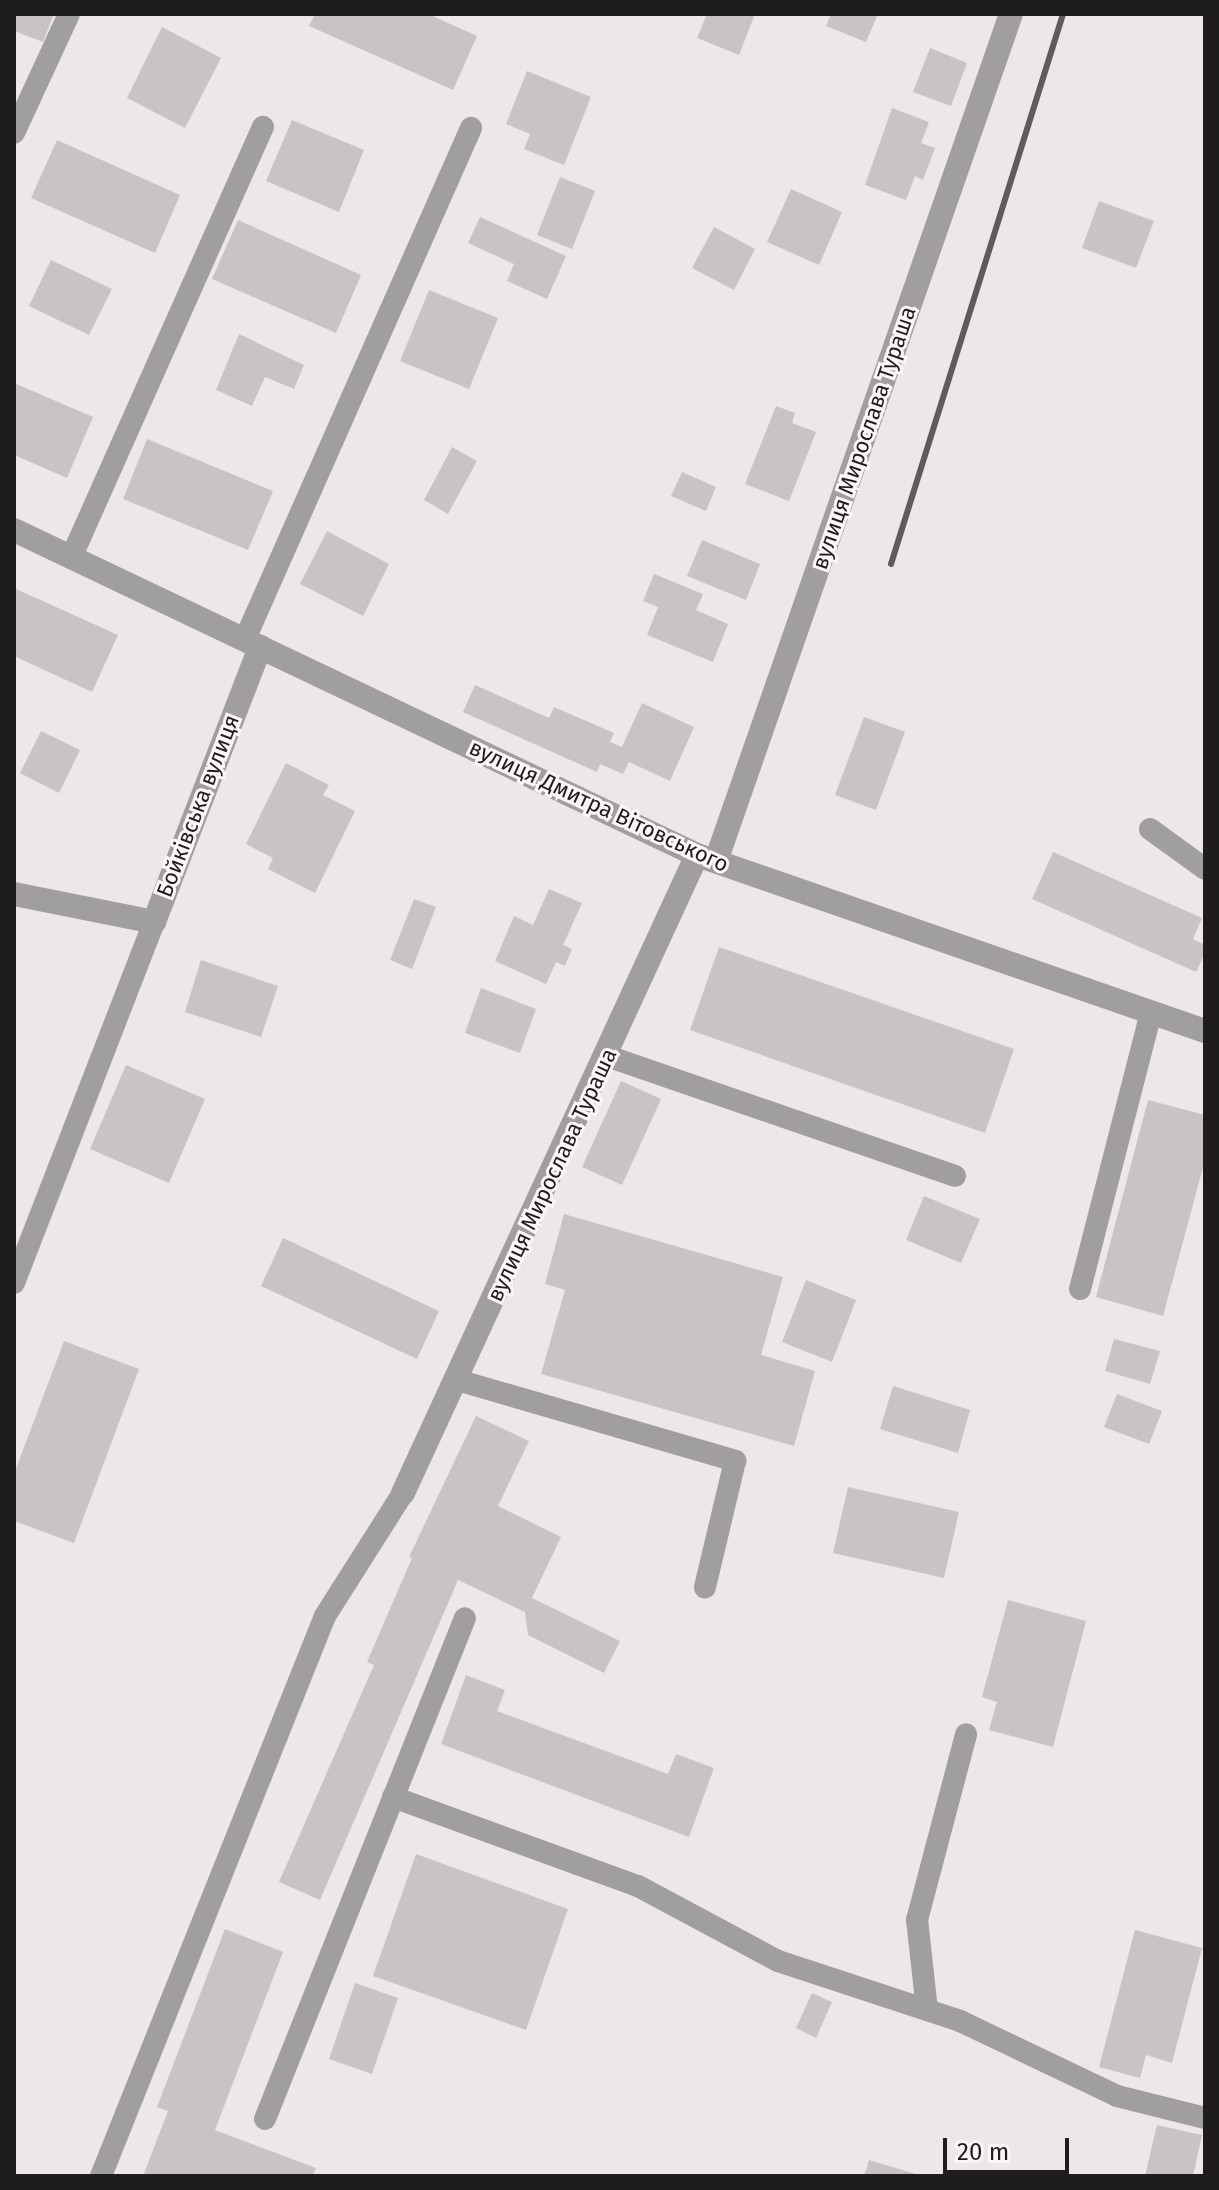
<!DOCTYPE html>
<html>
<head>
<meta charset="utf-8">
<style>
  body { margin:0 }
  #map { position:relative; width:1219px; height:2190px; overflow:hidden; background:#eee7e8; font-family:"Fira Sans",sans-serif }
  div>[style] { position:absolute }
  .building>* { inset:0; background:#c9c3c4 }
  .lane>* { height:22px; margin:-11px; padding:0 11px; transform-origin:11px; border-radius:11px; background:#a19e9f }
  .street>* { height:24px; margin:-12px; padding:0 12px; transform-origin:12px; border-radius:12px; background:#a19e9f }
  .rail>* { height:6px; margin:-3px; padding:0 3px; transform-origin:3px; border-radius:3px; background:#5f5b5b }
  span { translate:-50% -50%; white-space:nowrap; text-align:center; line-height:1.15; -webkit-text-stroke:6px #fbf5f6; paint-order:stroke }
  .street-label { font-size:22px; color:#1e1c1c }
  .frame { position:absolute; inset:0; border:16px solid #1e1c1c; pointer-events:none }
  .scale { position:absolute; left:943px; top:2138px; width:126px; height:36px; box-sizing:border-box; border:4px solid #1e1c1c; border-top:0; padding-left:10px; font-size:24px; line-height:28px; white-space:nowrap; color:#1e1c1c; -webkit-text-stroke:6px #fbf5f6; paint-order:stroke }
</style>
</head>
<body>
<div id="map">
  <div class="building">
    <div style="clip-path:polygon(14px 14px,54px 14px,43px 42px,14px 31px)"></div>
    <div style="clip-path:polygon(315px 14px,428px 14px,477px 36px,453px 90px,309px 26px)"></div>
    <div style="clip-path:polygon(707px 14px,755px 14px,739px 55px,697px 38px)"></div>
    <div style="clip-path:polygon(831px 14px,878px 14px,866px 42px,826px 26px)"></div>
    <div style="clip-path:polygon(162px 27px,221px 58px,185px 128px,127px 98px)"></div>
    <div style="clip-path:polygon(930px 48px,967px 63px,951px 106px,913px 92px)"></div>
    <div style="clip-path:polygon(527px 71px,591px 97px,564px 165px,524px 149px,530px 134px,506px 124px)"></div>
    <div style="clip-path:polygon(892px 108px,929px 122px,921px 143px,935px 148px,923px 180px,915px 176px,906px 200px,865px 185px)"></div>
    <div style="clip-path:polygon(292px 120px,364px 150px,339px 212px,266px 181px)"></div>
    <div style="clip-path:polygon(57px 140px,180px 195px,155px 253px,31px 198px)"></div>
    <div style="clip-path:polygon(560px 177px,595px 191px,572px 249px,537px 235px)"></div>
    <div style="clip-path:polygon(791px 189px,842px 212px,819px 265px,767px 242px)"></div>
    <div style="clip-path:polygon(1099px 201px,1154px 221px,1136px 268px,1082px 248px)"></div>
    <div style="clip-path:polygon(480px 217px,566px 256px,547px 299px,507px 281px,514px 264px,468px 243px)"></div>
    <div style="clip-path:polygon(238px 220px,361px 275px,336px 333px,212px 279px)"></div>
    <div style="clip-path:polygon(714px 227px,755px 249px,734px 290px,692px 268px)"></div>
    <div style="clip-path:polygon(51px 260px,112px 289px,89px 335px,29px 306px)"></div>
    <div style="clip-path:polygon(429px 290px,498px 318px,469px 389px,400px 361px)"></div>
    <div style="clip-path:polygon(239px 334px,304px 365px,294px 389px,265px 377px,252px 406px,216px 390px)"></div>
    <div style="clip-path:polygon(14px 383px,93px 417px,67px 478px,14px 455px)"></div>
    <div style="clip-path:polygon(776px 406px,795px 413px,792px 423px,816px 432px,789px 501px,745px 484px)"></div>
    <div style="clip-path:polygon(147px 439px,273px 491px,248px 550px,123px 499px)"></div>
    <div style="clip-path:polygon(452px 447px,477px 461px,448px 514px,424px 500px)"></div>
    <div style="clip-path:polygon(682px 472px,716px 487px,706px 511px,671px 496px)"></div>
    <div style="clip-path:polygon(327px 531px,389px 564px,363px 616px,300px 584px)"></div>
    <div style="clip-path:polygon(702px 540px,760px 564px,746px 600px,687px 576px)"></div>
    <div style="clip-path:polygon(654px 574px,703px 594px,696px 610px,728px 624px,713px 662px,647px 635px,658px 607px,643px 601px)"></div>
    <div style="clip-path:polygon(14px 588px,118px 635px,92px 692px,14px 656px)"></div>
    <div style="clip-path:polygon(475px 685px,549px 718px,554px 707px,614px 733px,610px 742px,622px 747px,642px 703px,694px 727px,670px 781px,629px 762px,623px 774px,600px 764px,597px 772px,463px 712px)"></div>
    <div style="clip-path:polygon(864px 717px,905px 732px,876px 810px,835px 795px)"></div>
    <div style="clip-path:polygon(41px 731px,80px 750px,59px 793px,20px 773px)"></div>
    <div style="clip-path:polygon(286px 763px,329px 785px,323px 795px,355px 811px,315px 893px,268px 869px,273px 858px,246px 844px)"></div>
    <div style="clip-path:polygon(1053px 852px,1202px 918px,1193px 939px,1205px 945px,1205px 953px,1196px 972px,1032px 899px)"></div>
    <div style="clip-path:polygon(549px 889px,582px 903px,563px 945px,572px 949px,565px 966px,556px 962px,546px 984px,495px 961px,514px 916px,533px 925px)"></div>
    <div style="clip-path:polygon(414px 899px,436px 907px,412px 969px,390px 960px)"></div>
    <div style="clip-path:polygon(719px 947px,1014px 1049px,985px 1133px,690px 1030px)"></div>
    <div style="clip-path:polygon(201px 960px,278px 986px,261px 1037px,185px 1012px)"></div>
    <div style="clip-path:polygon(481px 988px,536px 1009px,520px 1053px,465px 1033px)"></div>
    <div style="clip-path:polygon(126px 1065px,205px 1099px,169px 1183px,90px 1149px)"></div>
    <div style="clip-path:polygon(621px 1081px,661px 1099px,622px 1185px,582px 1167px)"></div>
    <div style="clip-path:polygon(1148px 1100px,1205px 1115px,1205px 1160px,1163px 1316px,1096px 1297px)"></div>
    <div style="clip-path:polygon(924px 1196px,980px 1219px,961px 1263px,906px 1240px)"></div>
    <div style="clip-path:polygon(564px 1214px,783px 1277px,761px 1355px,815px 1371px,794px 1446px,541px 1374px,565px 1290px,545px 1284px)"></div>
    <div style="clip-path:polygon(283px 1238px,439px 1311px,417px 1359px,261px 1286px)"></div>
    <div style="clip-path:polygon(806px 1280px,856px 1300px,832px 1362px,782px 1342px)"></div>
    <div style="clip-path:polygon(1114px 1339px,1160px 1351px,1150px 1384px,1105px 1371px)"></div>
    <div style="clip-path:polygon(64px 1341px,139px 1369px,74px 1543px,14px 1521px,14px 1474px)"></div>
    <div style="clip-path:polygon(893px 1386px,970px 1410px,958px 1453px,880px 1429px)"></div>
    <div style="clip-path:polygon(1117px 1394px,1162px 1411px,1149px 1444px,1104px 1427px)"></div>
    <div style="clip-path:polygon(476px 1416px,529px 1441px,498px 1506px,561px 1537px,532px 1598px,620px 1641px,604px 1673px,528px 1635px,525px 1612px,458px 1580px,320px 1900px,279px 1882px,374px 1665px,367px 1662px,412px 1558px,409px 1557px)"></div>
    <div style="clip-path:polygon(848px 1487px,959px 1512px,944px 1578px,833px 1553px)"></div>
    <div style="clip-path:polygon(1008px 1600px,1086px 1621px,1053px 1747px,989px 1730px,997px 1702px,982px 1697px)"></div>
    <div style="clip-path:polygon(466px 1675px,505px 1690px,497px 1711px,668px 1774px,676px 1754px,714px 1768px,689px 1837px,441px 1744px)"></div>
    <div style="clip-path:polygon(416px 1854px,568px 1909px,526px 2030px,373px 1976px)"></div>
    <div style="clip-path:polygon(225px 1929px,283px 1952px,215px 2130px,316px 2168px,313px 2176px,143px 2176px,168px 2111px,157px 2107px)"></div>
    <div style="clip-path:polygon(1135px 1930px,1202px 1948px,1172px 2063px,1146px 2055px,1140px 2078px,1099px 2067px)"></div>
    <div style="clip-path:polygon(355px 1983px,398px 1998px,372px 2074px,329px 2059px)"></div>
    <div style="clip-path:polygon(812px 1993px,832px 2002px,816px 2038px,796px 2028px)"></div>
    <div style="clip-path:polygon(1157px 2125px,1202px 2135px,1193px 2176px,1145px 2176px)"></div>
    <div style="clip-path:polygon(869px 2160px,919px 2175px,919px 2176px,864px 2176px)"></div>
  </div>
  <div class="lane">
    <div style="left:14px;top:133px;width:131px;rotate:-65.2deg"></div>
    <div style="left:71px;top:558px;width:472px;rotate:-66deg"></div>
    <div style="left:245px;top:639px;width:559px;rotate:-66.14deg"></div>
    <div style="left:1150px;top:829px;width:68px;rotate:36deg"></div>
    <div style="left:607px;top:1056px;width:368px;rotate:19deg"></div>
    <div style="left:14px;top:1283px;width:387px;rotate:-68.8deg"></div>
    <div style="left:1080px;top:1289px;width:286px;rotate:-75.6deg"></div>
    <div style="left:457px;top:1380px;width:290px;rotate:16.2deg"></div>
    <div style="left:735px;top:1461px;width:130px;rotate:103.4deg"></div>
    <div style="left:393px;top:1797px;width:261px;rotate:20deg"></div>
    <div style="left:638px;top:1886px;width:159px;rotate:28.2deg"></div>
    <div style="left:778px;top:1961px;width:192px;rotate:18.2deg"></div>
    <div style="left:960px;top:2021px;width:174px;rotate:25.5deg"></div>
    <div style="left:1117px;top:2096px;width:91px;rotate:14deg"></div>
    <div style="left:927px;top:2010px;width:91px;rotate:-96.3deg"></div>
    <div style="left:917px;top:1920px;width:192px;rotate:-75.2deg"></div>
    <div style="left:265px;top:2119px;width:539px;rotate:-68.24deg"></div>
    <div style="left:101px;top:2176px;width:603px;rotate:-68.2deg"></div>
    <div style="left:325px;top:1616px;width:146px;rotate:-57.6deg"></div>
  </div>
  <div class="street">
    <div style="left:14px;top:530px;width:756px;rotate:25.45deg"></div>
    <div style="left:697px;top:855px;width:538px;rotate:19.11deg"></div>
    <div style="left:716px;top:861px;width:897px;rotate:-70.8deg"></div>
    <div style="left:14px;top:894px;width:143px;rotate:11.3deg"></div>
    <div style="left:154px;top:922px;width:295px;rotate:-68.9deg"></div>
    <div style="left:403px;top:1493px;width:702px;rotate:-65.26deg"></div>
  </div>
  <div class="rail">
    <div style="left:891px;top:564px;width:576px;rotate:-72.63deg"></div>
  </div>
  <div class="street-label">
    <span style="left:864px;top:438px;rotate:-71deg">вулиця Мирослава Тураша</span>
    <span style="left:198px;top:806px;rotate:-69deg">Бойківська вулиця</span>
    <span style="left:599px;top:806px;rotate:25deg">вулиця Дмитра Вітовського</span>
    <span style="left:552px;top:1175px;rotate:-65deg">вулиця Мирослава Тураша</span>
  </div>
  <div class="frame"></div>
  <div class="scale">20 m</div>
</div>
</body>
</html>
